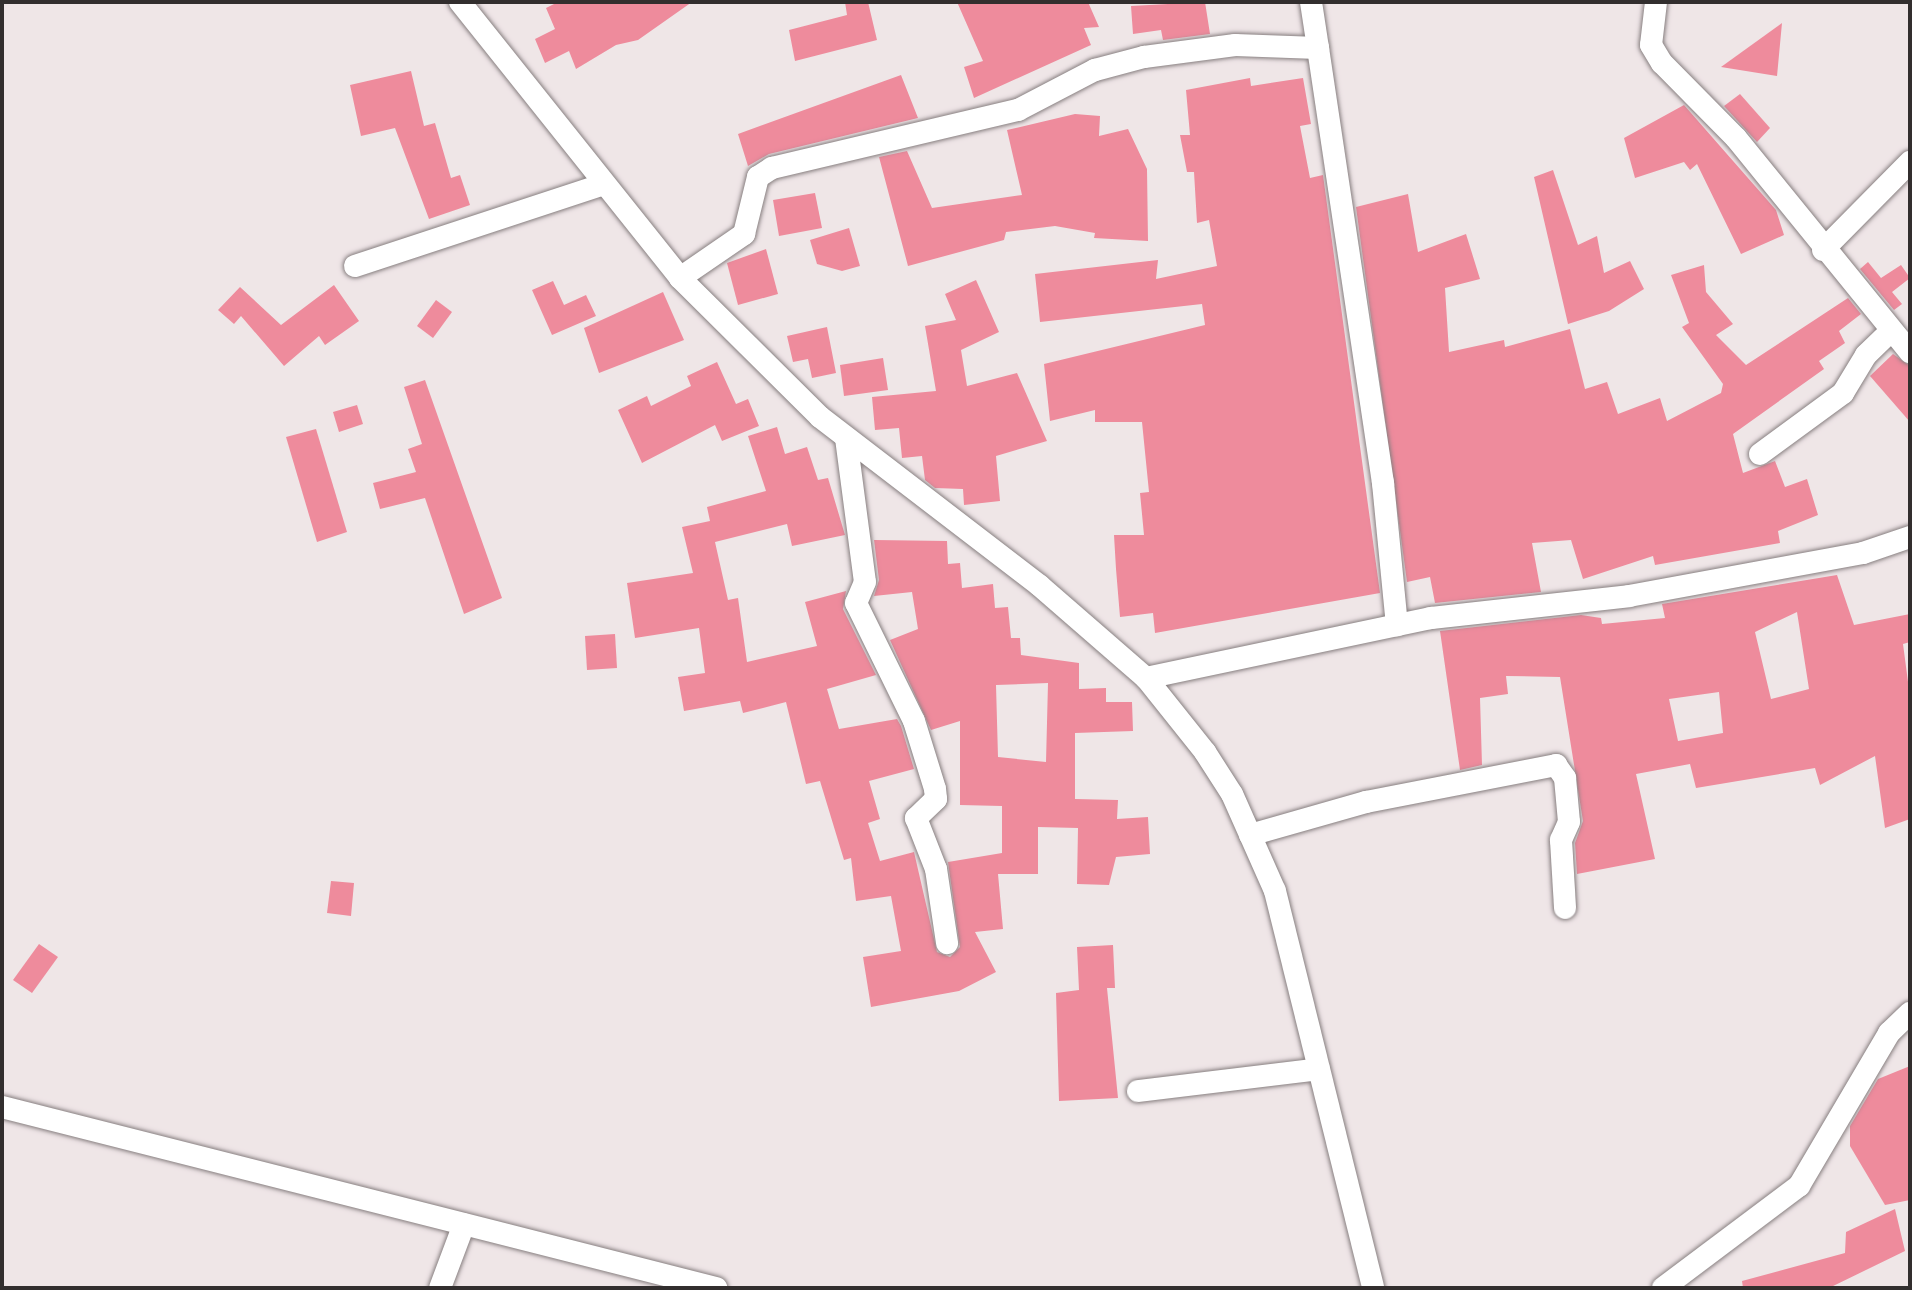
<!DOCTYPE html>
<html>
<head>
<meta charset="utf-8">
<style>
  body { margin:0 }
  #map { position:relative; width:1912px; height:1290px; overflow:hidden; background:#efe6e7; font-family:Commissioner,sans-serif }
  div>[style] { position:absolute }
  .building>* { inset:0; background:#ee8b9c }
  .roads { filter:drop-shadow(0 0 2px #877f80) drop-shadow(0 0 2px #877f80) }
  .street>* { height:22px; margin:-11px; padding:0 11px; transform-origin:11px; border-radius:11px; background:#fff }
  span { translate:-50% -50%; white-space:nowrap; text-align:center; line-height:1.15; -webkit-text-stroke:6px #efe6e7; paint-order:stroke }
  .frame { position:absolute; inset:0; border:4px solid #322e2e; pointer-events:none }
</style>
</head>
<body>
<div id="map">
  <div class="building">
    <div style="clip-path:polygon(558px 2px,692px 2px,638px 40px,616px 45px,576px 69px,569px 51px,545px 63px,535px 39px,555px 29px,546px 8px)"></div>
    <div style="clip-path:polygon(845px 2px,868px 2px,877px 40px,795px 61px,789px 30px,847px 15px)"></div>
    <div style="clip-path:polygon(957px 2px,1088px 2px,1099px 27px,1084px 28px,1091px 45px,974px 98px,964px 67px,983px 61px)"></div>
    <div style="clip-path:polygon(1205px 2px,1210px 34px,1163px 40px,1161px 30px,1133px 34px,1131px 6px)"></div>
    <div style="clip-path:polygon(1782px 23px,1777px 76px,1721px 67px)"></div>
    <div style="clip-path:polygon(411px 71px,424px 126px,435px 123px,451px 178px,460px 175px,470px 205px,429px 219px,395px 128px,361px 136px,350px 85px)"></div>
    <div style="clip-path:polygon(901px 75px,918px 118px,769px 154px,748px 166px,738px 134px)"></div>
    <div style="clip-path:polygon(1250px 78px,1251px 86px,1303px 78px,1311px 124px,1300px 126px,1310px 178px,1323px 175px,1380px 593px,1155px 633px,1153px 613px,1120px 617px,1116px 569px,1114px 535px,1144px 535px,1140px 493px,1149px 492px,1142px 422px,1095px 422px,1095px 410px,1050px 421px,1044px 364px,1205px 325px,1202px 304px,1040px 322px,1035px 274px,1158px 260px,1156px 279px,1217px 266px,1209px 220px,1197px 223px,1194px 172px,1187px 172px,1180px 135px,1190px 135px,1186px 90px)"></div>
    <div style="clip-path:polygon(1740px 94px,1770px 128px,1757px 142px,1724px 106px)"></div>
    <div style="clip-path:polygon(1684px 105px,1776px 210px,1784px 235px,1741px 254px,1697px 164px,1690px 170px,1684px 162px,1635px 178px,1624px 138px)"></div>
    <div style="clip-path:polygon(1075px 114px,1100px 116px,1099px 136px,1128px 129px,1147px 169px,1148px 241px,1094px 238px,1095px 233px,1055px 226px,1006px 232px,1004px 240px,908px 266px,879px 157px,907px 151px,932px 208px,1022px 195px,1007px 130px)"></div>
    <div style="clip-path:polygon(1553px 170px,1578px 245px,1597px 236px,1604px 273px,1630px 261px,1644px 289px,1609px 311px,1568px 324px,1534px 177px)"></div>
    <div style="clip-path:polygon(815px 193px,822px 228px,779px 236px,773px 200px)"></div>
    <div style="clip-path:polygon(1408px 194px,1418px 252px,1466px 234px,1480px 279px,1445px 288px,1449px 352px,1504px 340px,1505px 347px,1570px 329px,1585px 389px,1607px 382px,1618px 414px,1660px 398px,1667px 421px,1721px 393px,1723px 384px,1682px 327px,1689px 323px,1671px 275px,1704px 265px,1706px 292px,1733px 324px,1716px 335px,1746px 365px,1848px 298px,1861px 314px,1839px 331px,1845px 343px,1819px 361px,1824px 369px,1733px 434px,1743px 473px,1775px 461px,1785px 487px,1807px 479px,1818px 515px,1778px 531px,1780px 543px,1655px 565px,1653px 556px,1583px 579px,1571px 540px,1532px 543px,1541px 592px,1435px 603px,1430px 577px,1407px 582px,1356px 207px)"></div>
    <div style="clip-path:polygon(849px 228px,860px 266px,842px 271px,817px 264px,810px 240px)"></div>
    <div style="clip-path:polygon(766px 249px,778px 294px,738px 305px,727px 263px)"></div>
    <div style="clip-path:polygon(1868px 262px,1881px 278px,1901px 265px,1910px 278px,1892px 292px,1902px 304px,1894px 310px,1860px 269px)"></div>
    <div style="clip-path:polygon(976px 280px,999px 332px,961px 350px,967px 386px,1017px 373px,1047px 441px,996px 456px,1000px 501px,964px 505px,963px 489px,935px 488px,925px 480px,922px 456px,902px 458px,899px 428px,875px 430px,872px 397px,936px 391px,925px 326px,956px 320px,945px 294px)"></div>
    <div style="clip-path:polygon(553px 281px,564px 305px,586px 295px,596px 316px,552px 335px,532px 290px)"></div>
    <div style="clip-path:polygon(334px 285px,359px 321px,325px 345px,319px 336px,284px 366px,241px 316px,234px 324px,218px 310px,240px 287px,281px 325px)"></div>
    <div style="clip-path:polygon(663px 292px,684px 340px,599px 373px,584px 328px)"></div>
    <div style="clip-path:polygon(436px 300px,452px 312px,433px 338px,417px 326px)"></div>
    <div style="clip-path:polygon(827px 327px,836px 373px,812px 378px,808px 359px,793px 362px,787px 336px)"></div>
    <div style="clip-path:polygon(1893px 354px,1910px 366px,1910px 422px,1870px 376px)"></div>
    <div style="clip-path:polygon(883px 358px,888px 390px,844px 396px,840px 365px)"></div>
    <div style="clip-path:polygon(717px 362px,736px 404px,748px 399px,759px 426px,722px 441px,715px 425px,642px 463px,618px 410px,647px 396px,651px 406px,691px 386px,687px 376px)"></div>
    <div style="clip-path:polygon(425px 380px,502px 598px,464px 614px,425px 498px,380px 509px,373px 483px,416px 472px,408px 449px,422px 444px,404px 387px)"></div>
    <div style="clip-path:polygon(357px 405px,363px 424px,339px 432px,333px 412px)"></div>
    <div style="clip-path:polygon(evenodd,777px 427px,785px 454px,807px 447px,818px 480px,828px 478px,845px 535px,792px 546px,787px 524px,715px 542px,728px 600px,738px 598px,747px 662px,817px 646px,805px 602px,846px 591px,843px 609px,876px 675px,827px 689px,839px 729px,897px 719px,901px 726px,914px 769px,869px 781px,880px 819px,868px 823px,880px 861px,914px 852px,937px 952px,950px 957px,960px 947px,948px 862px,1002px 853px,1002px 806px,960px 805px,960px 721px,931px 730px,890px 640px,918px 629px,912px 592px,874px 596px,879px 580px,874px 540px,947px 541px,948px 564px,960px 563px,962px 588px,993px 584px,995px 608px,1008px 607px,1011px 638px,1020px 638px,1021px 655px,1079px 663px,1079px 689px,1106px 688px,1106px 702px,1132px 702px,1133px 731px,1075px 733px,1075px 799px,1118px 800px,1117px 819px,1148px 817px,1150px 854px,1116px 857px,1109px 885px,1077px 884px,1078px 828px,1038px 827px,1038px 874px,998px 874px,1003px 929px,975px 932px,996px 972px,959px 991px,871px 1007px,863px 957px,901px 951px,891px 896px,856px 901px,851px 858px,844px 860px,820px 781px,806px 784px,786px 702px,743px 713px,740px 701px,684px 711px,678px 677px,705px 673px,699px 628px,635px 638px,627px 583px,693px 573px,682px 527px,710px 521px,707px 507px,766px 491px,748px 436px,777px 427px,1048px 683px,1046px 762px,998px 757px,996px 685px,1048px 683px)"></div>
    <div style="clip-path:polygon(316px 429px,347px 532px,317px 542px,286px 437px)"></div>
    <div style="clip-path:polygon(evenodd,1837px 575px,1854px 625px,1910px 614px,1910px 642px,1903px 644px,1910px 697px,1910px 819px,1885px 828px,1875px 756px,1820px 785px,1815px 768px,1696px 788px,1690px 764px,1636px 774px,1655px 859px,1577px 874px,1575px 843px,1583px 821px,1560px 677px,1506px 676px,1508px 694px,1480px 698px,1482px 765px,1460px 770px,1440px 631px,1581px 615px,1601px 618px,1602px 624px,1665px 618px,1662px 604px,1837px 575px,1797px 612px,1809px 689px,1771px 699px,1755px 632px,1797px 612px,1837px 575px,1719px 692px,1723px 733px,1678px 741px,1669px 699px,1719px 692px)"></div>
    <div style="clip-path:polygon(615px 634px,617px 668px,587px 670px,585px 636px)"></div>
    <div style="clip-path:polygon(331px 881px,354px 883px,351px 916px,327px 913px)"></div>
    <div style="clip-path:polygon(39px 944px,58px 957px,32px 993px,13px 980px)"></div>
    <div style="clip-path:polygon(1113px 945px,1115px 988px,1107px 988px,1118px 1098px,1059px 1101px,1056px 993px,1079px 990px,1077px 947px)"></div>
    <div style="clip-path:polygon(1910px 1066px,1910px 1200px,1885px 1205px,1850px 1146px,1850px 1126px,1878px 1079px)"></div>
    <div style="clip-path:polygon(1895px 1209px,1905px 1251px,1829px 1288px,1743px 1288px,1742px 1281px,1845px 1253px,1846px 1232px)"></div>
  </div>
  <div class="roads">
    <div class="street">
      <div style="left:460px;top:2px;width:353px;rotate:51.4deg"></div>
      <div style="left:680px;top:278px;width:197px;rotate:44.8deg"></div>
      <div style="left:820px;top:417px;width:277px;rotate:37.5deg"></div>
      <div style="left:1040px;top:586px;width:140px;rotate:41deg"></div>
      <div style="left:1146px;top:678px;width:95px;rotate:51.4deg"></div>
      <div style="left:1205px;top:752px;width:50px;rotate:57.3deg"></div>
      <div style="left:1232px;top:794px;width:106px;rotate:66.1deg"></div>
      <div style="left:1275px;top:891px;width:409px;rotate:76.1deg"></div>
      <div style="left:1656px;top:2px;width:43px;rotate:96.6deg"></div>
      <div style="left:1651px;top:45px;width:21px;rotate:59deg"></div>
      <div style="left:1662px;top:63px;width:105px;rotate:45.4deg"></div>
      <div style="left:1736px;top:138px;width:276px;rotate:50.9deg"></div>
      <div style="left:1318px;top:48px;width:440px;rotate:81.5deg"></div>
      <div style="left:1383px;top:483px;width:143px;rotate:84.4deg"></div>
      <div style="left:1823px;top:250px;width:124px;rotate:-45.3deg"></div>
      <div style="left:355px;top:266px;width:262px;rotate:-18.2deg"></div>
      <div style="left:680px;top:278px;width:78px;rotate:-34.5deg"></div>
      <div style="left:744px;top:234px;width:59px;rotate:-76.2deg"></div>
      <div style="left:758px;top:177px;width:17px;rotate:-33deg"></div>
      <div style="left:772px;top:168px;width:253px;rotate:-13.3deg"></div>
      <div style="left:1018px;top:110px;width:87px;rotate:-27.5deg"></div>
      <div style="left:1095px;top:70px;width:51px;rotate:-14.9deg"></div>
      <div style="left:1144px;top:57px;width:92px;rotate:-7.5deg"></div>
      <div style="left:1235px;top:45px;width:83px;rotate:2.1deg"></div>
      <div style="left:1318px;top:48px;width:47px;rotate:-98.7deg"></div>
      <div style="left:846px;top:438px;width:145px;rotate:82.5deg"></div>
      <div style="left:865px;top:582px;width:23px;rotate:113deg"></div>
      <div style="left:856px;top:603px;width:131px;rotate:63.8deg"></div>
      <div style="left:914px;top:721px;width:71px;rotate:72.8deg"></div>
      <div style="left:935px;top:789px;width:10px;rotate:84deg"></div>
      <div style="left:936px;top:799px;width:28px;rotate:136deg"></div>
      <div style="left:916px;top:818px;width:55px;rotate:68.6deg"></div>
      <div style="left:936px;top:869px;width:75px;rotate:81.5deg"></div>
      <div style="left:1760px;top:454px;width:103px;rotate:-36.3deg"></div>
      <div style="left:1843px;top:393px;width:44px;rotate:-58.8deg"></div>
      <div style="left:1866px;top:355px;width:35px;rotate:-44deg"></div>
      <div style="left:1146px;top:678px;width:291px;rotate:-11.9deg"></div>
      <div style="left:1431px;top:618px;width:199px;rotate:-6.3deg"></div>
      <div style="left:1629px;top:596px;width:238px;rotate:-10.4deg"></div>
      <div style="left:1863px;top:553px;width:50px;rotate:-18.8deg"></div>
      <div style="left:1250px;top:835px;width:121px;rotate:-15.9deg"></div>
      <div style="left:1366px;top:802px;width:194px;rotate:-11deg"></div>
      <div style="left:1556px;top:765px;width:16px;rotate:55deg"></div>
      <div style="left:1565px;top:778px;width:44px;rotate:84.8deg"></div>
      <div style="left:1569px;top:822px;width:20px;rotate:114deg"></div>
      <div style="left:1561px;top:840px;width:68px;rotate:86.6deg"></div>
      <div style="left:1138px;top:1091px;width:182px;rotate:-6.9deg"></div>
      <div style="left:2px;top:1107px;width:737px;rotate:14.22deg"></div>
      <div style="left:440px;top:1288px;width:68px;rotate:-69.4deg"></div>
      <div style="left:1663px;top:1288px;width:170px;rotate:-36.9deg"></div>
      <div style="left:1799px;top:1186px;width:178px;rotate:-59.5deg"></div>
      <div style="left:1889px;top:1033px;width:29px;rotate:-44deg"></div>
    </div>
  </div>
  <div class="frame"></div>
</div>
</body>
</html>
